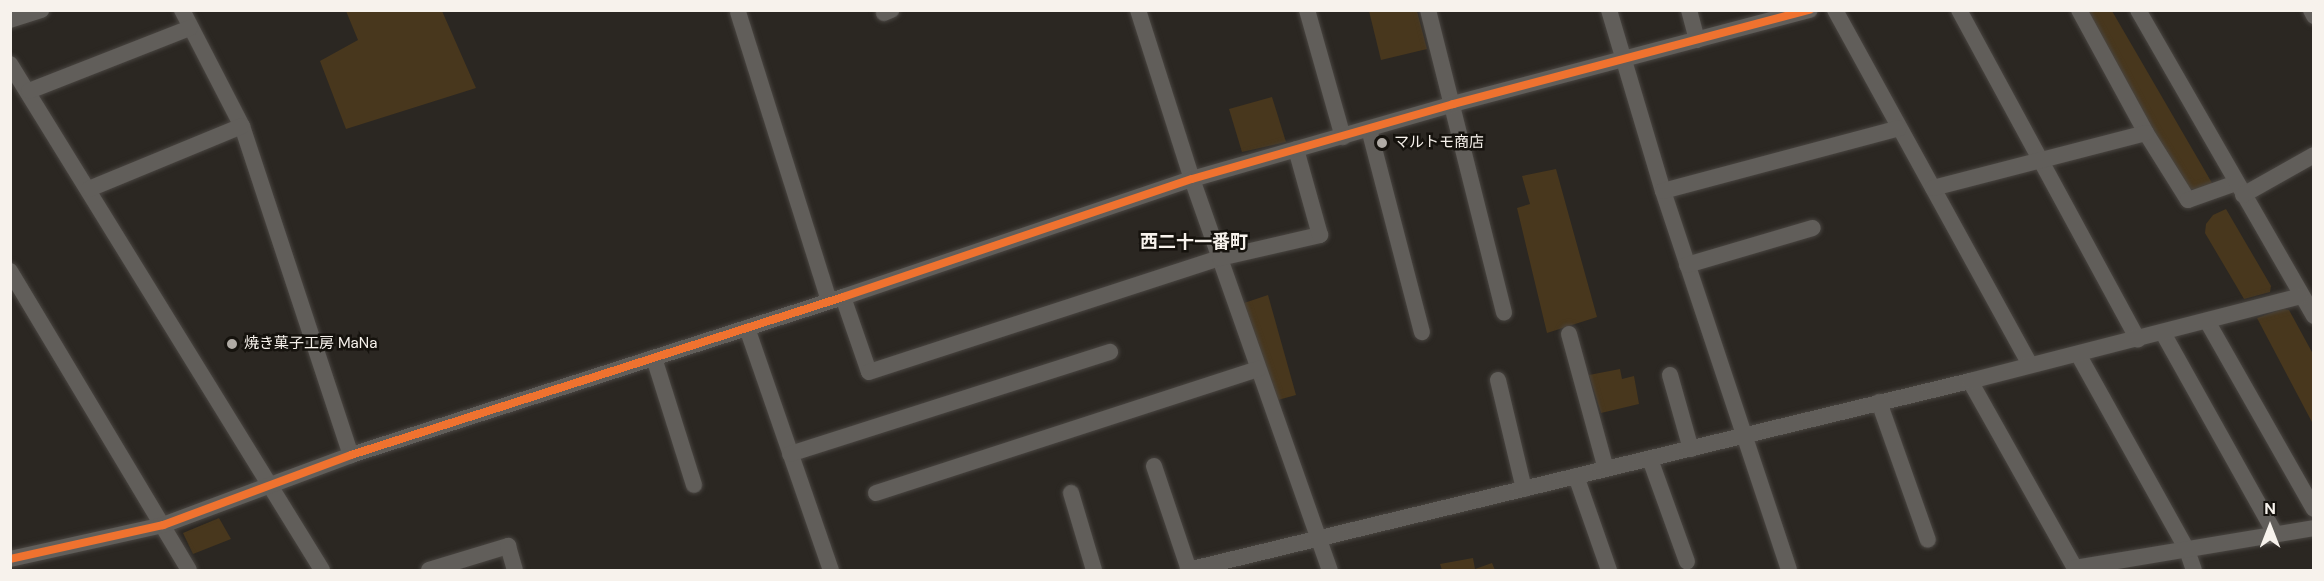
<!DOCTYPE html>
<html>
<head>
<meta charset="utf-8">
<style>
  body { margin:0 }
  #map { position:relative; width:2324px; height:581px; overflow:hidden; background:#2b2722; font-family:"DM Sans","Noto Sans JP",sans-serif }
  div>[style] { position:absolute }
  .green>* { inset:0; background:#48371d }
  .roads { filter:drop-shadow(0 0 2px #494541) drop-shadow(0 0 2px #494541) }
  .street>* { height:16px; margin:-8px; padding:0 8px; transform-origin:8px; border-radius:8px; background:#615e5a }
  .cycleway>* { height:8px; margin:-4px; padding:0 4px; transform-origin:4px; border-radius:4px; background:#ef722f }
  .dots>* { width:16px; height:16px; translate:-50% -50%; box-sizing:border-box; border:3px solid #15120d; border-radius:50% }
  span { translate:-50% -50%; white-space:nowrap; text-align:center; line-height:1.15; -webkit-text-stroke:5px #15120d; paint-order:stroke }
  .poi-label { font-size:15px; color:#f7f2ec }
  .left { translate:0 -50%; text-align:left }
  .quarter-label { font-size:18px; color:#f7f2ec; font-weight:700 }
  .frame { position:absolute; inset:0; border:12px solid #f7f2ec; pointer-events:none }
  .north { position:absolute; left:2240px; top:497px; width:60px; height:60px; -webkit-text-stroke:4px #15120d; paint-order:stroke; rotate:0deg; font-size:16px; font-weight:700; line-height:24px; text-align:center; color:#f7f2ec }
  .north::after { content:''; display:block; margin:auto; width:21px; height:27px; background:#f7f2ec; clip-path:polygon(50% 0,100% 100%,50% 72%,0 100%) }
</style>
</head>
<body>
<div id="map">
  <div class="green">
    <div style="clip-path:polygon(346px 11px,442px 11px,476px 88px,346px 129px,320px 61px,358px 40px)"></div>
    <div style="clip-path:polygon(1369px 11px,1417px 11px,1427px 49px,1381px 60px)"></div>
    <div style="clip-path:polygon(2083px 11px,2112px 11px,2212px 183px,2204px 189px,2189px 189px,2183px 185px)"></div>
    <div style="clip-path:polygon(1272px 97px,1286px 142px,1242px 152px,1229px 109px)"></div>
    <div style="clip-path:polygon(1556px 169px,1597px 317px,1547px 333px,1517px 208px,1530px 204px,1522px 176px)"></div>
    <div style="clip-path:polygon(2226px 209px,2271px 286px,2270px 292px,2244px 299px,2205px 233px,2206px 224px,2213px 215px)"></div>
    <div style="clip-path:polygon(1268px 295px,1296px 395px,1278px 400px,1244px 303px)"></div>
    <div style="clip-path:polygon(2282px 309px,2289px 310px,2313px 354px,2313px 424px,2257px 318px)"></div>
    <div style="clip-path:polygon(1620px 369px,1622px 379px,1634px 376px,1639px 404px,1601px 413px,1589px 375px)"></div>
    <div style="clip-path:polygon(219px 518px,231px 539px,193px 554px,183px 533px)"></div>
    <div style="clip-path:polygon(1473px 558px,1475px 569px,1492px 563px,1495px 570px,1442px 570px,1440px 564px)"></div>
  </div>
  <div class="roads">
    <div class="street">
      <div style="left:182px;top:10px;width:131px;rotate:62.7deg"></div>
      <div style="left:242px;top:126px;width:347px;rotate:71.7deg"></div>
      <div style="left:1138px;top:10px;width:177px;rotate:72.3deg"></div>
      <div style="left:1192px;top:179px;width:415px;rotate:70.6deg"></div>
      <div style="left:1307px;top:10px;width:132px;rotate:74.2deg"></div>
      <div style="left:1428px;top:10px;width:312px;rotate:75.9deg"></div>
      <div style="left:1609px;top:10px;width:189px;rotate:73.4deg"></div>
      <div style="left:1663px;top:191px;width:399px;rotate:71.6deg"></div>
      <div style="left:1689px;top:10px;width:31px;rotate:75deg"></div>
      <div style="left:1835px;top:10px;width:405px;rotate:61.2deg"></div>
      <div style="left:1959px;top:10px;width:375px;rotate:61.5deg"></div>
      <div style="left:2079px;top:10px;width:140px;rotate:61.4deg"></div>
      <div style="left:2146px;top:133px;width:79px;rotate:57.9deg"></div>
      <div style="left:2188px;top:200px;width:51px;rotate:-19.5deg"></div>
      <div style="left:2138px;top:10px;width:353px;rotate:60.1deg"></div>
      <div style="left:2311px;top:10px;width:7px;rotate:63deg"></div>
      <div style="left:738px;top:12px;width:303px;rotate:72.5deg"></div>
      <div style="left:884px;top:13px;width:8px;rotate:-23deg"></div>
      <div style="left:10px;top:20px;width:33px;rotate:-18deg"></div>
      <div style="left:10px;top:64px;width:594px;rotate:58.34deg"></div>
      <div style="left:29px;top:91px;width:173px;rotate:-21.4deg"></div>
      <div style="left:1369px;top:129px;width:210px;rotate:75.4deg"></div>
      <div style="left:1933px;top:188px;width:220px;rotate:-14.5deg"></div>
      <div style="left:89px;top:189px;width:165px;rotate:-22.4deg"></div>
      <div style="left:1663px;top:191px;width:244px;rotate:-14.9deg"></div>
      <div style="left:2243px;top:195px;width:81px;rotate:-29.4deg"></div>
      <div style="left:1687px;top:265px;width:131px;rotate:-16.4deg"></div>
      <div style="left:10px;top:271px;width:348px;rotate:59.1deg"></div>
      <div style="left:843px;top:297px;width:79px;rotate:70.9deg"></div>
      <div style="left:869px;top:372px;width:369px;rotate:-18deg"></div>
      <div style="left:1220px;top:258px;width:103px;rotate:-13deg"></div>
      <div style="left:1320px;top:235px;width:89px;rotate:-105.6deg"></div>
      <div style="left:2207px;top:321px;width:216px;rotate:60.4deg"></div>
      <div style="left:747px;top:328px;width:256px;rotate:70.9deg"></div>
      <div style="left:2163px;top:333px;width:231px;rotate:60.8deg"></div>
      <div style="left:1569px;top:334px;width:140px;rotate:74.7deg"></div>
      <div style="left:2078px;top:354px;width:224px;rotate:60.9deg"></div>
      <div style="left:2187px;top:550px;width:21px;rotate:71deg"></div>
      <div style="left:654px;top:358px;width:133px;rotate:72.5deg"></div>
      <div style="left:1670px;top:375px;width:77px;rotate:74.2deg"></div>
      <div style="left:1498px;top:380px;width:112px;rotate:76.6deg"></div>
      <div style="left:1970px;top:381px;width:217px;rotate:60.7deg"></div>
      <div style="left:1879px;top:402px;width:146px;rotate:70.5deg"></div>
      <div style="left:790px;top:454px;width:336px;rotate:-17.7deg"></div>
      <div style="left:1650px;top:459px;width:109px;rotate:70.2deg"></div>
      <div style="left:1154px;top:466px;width:110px;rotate:71.4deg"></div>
      <div style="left:1576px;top:476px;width:100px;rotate:70.7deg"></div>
      <div style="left:876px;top:493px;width:402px;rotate:-18deg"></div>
      <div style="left:1071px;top:493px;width:80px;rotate:73.4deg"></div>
      <div style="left:10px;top:559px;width:157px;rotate:-12.5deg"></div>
      <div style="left:163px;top:525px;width:201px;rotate:-20.4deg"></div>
      <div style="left:351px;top:455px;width:517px;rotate:-17.8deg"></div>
      <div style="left:843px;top:297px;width:368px;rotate:-18.7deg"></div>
      <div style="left:1192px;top:179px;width:272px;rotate:-16deg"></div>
      <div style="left:1453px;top:104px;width:369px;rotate:-14.8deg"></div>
      <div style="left:2075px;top:568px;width:242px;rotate:-9.5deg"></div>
      <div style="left:429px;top:570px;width:83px;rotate:-16.9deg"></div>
      <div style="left:508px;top:546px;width:25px;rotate:74deg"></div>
      <div style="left:1188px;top:570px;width:805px;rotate:-13.59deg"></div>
      <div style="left:1970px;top:381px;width:341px;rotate:-14.4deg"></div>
    </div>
  </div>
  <div class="cycleway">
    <div style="left:10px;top:559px;width:157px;rotate:-12.5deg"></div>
    <div style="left:163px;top:525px;width:201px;rotate:-20.4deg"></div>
    <div style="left:351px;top:455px;width:517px;rotate:-17.8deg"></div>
    <div style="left:843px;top:297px;width:368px;rotate:-18.7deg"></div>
    <div style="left:1192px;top:179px;width:272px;rotate:-16deg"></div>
    <div style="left:1453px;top:104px;width:369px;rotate:-14.8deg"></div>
  </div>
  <div class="dots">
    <div style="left:1382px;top:143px;background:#b0aba5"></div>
    <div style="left:232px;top:344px;background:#b0aba5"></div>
  </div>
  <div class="poi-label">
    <span class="left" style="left:1394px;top:143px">マルトモ商店</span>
    <span class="left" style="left:244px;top:344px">焼き菓子工房 MaNa</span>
  </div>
  <div class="quarter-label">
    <span style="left:1194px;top:242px">西二十一番町</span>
  </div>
  <div class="frame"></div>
  <div class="north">N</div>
</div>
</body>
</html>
